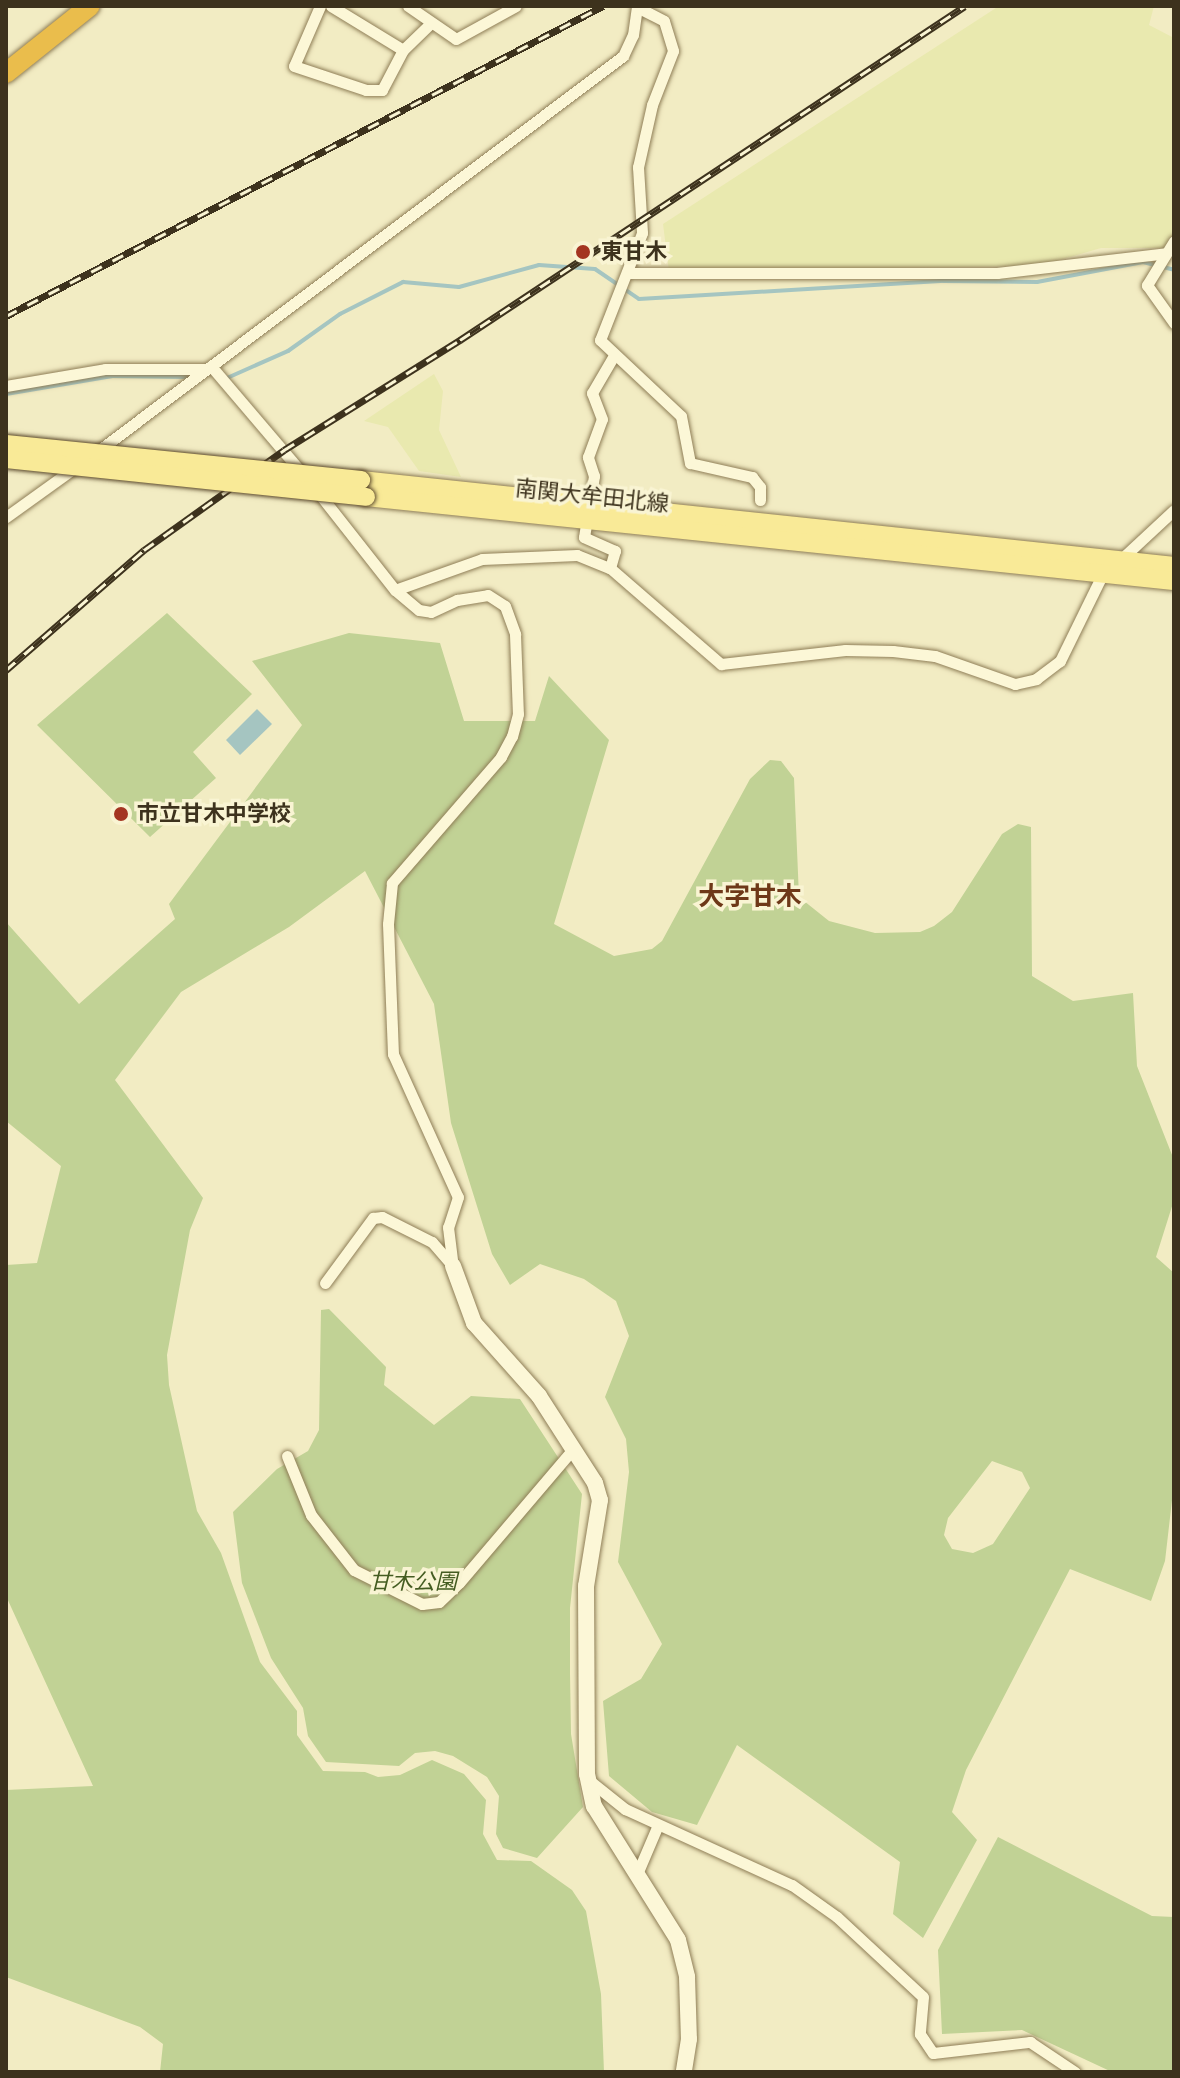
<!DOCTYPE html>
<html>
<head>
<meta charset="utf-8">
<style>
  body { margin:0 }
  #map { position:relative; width:1180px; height:2078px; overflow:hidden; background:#f2ecc3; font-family:"Crimson Pro","Noto Sans JP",serif }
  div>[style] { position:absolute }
  .farmland>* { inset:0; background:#e9e9af }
  .green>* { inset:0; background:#c1d295 }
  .water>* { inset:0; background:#a5c5c1 }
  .stream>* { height:4px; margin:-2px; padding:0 2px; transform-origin:2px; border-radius:2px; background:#a5c5c1 }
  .roads { filter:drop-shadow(0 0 2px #8f7e57) drop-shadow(0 0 2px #8f7e57) }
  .street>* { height:11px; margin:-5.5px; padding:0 5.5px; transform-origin:5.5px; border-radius:5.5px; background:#fcf7d7 }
  .secondary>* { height:16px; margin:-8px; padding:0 8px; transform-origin:8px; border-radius:8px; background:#fcf7d7 }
  .primary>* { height:18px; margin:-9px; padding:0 9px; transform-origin:9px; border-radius:9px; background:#f9ea97 }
  .highway>* { height:20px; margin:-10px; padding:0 10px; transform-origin:10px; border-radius:10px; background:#eabd4c }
  .rail>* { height:7px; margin-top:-3.5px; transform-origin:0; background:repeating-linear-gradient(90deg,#f9f4d3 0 12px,#3d321d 0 24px); box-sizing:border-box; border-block:2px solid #3d321d }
  .bridges { filter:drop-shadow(0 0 2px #5c4a2c) drop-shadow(0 0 2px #5c4a2c) }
  .primary-bridge>* { height:18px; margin:-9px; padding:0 9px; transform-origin:9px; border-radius:9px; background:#f9ea97 }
  .dots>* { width:22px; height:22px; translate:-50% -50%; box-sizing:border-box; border:4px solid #f9f4d3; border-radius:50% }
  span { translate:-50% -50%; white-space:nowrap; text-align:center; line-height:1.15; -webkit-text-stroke:7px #f9f4d3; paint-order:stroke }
  .poi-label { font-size:22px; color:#3d321d; font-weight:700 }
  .left { translate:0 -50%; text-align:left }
  .street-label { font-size:22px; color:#3d321d }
  .park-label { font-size:22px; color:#445c21; font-style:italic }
  .quarter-label { font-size:26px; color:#6e3818; font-weight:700 }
  .frame { position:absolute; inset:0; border:8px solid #3d321d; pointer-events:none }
</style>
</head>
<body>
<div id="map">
  <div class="farmland">
    <div style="clip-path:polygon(999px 6px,1154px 6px,1149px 25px,1174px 38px,1174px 248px,1101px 248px,1039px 266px,669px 271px,663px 224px)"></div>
    <div style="clip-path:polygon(434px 374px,443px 391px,439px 430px,461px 477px,419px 471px,388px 427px,364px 421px)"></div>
  </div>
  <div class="green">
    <div style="clip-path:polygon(167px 613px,252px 694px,193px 752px,216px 778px,150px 837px,37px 725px)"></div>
    <div style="clip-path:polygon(evenodd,349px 633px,440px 643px,464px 721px,535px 721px,549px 676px,609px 740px,554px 924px,614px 956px,652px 949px,662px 941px,750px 779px,770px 760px,781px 761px,794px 778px,799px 897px,829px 921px,875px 933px,920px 932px,934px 926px,952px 912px,1002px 834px,1018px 824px,1031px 827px,1032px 976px,1073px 1001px,1133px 993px,1137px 1066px,1174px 1160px,1174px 1200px,1156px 1257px,1174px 1273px,1174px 1483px,1165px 1561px,1151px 1601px,1070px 1569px,966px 1770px,952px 1812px,977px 1840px,923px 1938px,893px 1914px,900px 1862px,737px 1745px,697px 1825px,652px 1812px,609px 1776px,603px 1701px,641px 1679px,662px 1644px,618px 1562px,629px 1472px,626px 1439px,605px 1397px,629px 1336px,616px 1301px,584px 1279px,540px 1264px,510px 1285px,492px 1254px,451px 1123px,434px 1004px,365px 871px,289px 927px,181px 992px,115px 1080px,203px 1198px,190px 1230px,167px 1355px,169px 1385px,197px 1511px,221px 1553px,260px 1662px,297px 1711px,297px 1735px,323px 1771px,365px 1772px,378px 1777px,400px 1775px,432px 1760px,464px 1774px,486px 1800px,483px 1834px,497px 1860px,531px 1861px,572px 1890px,586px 1911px,601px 1994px,604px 2072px,160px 2072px,163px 2044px,140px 2027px,6px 1977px,6px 1790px,93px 1786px,6px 1596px,6px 1265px,37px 1263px,61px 1166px,6px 1121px,6px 922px,79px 1004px,175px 919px,169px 904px,302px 725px,252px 661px,349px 633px,992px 1461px,1022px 1472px,1030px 1488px,993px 1544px,973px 1553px,952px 1549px,944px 1535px,948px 1518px,992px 1461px)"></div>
    <div style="clip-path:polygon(329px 1309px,386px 1367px,384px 1385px,434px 1425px,471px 1396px,520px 1399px,582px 1494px,570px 1608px,570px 1673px,571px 1734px,583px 1807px,537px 1858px,503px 1848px,496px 1834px,499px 1796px,487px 1777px,453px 1756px,435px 1751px,415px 1753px,399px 1766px,326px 1762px,308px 1736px,303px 1708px,271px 1658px,242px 1583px,233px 1512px,277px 1469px,308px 1451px,319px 1430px,321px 1310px)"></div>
    <div style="clip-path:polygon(998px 1837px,1152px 1916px,1174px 1917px,1174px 2072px,1112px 2072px,1022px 2030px,942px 2034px,938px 1950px)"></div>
  </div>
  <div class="water">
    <div style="clip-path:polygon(257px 709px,272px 724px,240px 755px,226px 740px)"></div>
  </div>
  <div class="stream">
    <div style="left:227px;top:378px;width:67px;rotate:-23.9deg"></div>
    <div style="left:288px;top:351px;width:64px;rotate:-35.4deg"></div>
    <div style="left:340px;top:314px;width:71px;rotate:-26.9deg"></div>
    <div style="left:403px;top:282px;width:56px;rotate:5.1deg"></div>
    <div style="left:459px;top:287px;width:83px;rotate:-15.4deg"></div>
    <div style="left:539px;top:265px;width:56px;rotate:4.1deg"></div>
    <div style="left:595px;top:269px;width:53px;rotate:34.3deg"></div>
    <div style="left:639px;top:299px;width:306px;rotate:-3.4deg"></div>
    <div style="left:944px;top:281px;width:93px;rotate:0.6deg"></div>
    <div style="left:1037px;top:282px;width:108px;rotate:-10.7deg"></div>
    <div style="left:1143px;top:262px;width:32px;rotate:14deg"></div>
    <div style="left:6px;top:394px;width:108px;rotate:-9.6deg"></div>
    <div style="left:112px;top:376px;width:78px;rotate:0.7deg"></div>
  </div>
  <div class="roads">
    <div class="street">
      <div style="left:320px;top:6px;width:65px;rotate:113.4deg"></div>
      <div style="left:294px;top:66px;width:76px;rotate:18.4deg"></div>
      <div style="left:366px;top:90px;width:16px"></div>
      <div style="left:382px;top:90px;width:45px;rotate:-62.3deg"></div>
      <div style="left:403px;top:50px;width:39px;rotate:-44deg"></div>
      <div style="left:331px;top:6px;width:84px;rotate:31.4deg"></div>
      <div style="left:408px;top:6px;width:58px;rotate:34.5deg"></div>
      <div style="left:456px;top:39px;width:68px;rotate:-28.8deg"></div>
      <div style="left:637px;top:7px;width:30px;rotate:27deg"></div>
      <div style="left:664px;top:21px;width:31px;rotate:73deg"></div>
      <div style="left:673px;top:51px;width:58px;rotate:111.3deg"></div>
      <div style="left:652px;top:105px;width:64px;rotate:102.7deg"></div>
      <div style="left:638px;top:167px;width:66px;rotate:86.5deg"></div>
      <div style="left:642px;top:233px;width:115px;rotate:111.4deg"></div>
      <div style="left:600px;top:340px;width:111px;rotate:43.2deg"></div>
      <div style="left:681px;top:416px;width:48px;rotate:79.2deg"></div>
      <div style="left:690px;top:463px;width:64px;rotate:12.7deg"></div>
      <div style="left:752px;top:477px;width:13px;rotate:51deg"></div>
      <div style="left:760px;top:487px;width:13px;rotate:90deg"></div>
      <div style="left:1174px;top:241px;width:52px;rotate:121.5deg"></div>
      <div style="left:1147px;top:285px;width:47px;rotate:54.6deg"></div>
      <div style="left:627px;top:273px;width:370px"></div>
      <div style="left:997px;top:273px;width:170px;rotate:-6.7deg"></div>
      <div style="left:211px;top:366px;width:142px;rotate:49.6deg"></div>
      <div style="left:6px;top:386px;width:100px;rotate:-9.7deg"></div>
      <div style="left:105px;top:369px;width:100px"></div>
      <div style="left:94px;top:454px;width:662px;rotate:-36.96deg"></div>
      <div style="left:623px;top:56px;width:23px;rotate:-65deg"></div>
      <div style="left:633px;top:35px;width:29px;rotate:-82deg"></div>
      <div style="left:317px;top:491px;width:126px;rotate:51.8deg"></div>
      <div style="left:395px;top:590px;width:31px;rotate:40deg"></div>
      <div style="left:419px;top:610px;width:12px;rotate:9deg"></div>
      <div style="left:431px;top:612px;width:29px;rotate:-25deg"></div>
      <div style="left:457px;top:600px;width:31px;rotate:-9deg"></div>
      <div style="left:488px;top:595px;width:20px;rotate:33deg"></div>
      <div style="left:505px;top:606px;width:30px;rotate:70deg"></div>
      <div style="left:515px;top:634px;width:80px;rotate:87.9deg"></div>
      <div style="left:518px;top:714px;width:23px;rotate:105deg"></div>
      <div style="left:512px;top:736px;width:24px;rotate:118deg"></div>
      <div style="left:501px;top:757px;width:167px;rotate:130.9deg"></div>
      <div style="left:392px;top:883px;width:41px;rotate:95.6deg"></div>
      <div style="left:388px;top:924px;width:130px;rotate:87.8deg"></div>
      <div style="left:393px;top:1054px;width:157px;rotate:65.6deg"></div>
      <div style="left:458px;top:1197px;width:32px;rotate:108deg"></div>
      <div style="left:448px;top:1227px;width:39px;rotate:83deg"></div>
      <div style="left:6px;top:517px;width:87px;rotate:-35.7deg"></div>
      <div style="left:1118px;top:562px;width:76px;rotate:-42.9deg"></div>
      <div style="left:610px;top:568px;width:18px;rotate:-74deg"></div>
      <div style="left:615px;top:551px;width:34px;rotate:-156deg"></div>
      <div style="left:584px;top:537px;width:62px;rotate:-80.7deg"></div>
      <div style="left:594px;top:476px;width:20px;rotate:-108deg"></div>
      <div style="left:588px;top:457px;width:40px;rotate:-69.8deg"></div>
      <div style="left:602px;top:419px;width:28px;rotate:-111deg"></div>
      <div style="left:592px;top:393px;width:42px;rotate:-59.7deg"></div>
      <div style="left:395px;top:590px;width:92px;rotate:-19.6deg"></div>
      <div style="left:482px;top:559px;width:95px;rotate:-2.4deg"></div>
      <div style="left:577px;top:555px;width:35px;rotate:22deg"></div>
      <div style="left:610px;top:568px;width:147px;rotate:40.9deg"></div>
      <div style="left:721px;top:664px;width:125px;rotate:-6.4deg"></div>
      <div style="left:845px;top:650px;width:48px;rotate:1.2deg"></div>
      <div style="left:893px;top:651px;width:42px;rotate:6.8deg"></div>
      <div style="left:935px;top:656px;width:85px;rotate:19.3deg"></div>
      <div style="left:1015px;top:684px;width:22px;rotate:-13deg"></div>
      <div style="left:1036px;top:679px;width:30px;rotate:-37deg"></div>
      <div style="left:1060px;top:661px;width:100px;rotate:-63.9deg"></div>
      <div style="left:325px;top:1283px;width:81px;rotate:-53.6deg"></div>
      <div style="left:373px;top:1218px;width:9px;rotate:-6deg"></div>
      <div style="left:382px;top:1217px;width:56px;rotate:26.6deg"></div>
      <div style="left:432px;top:1242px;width:28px;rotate:49deg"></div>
      <div style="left:287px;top:1456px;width:64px;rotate:67.9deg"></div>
      <div style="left:311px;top:1515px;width:70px;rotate:52deg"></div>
      <div style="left:354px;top:1570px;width:76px;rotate:26.6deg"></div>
      <div style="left:422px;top:1604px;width:17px;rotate:-7deg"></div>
      <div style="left:439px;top:1602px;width:28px;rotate:-44deg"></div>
      <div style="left:459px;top:1583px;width:176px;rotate:-49.6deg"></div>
      <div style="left:590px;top:1781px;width:45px;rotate:38.7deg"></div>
      <div style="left:625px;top:1809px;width:183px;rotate:24.5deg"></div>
      <div style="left:792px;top:1885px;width:55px;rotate:35.4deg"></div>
      <div style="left:837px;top:1917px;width:117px;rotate:42.9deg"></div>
      <div style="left:923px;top:1997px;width:37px;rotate:95deg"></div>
      <div style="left:920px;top:2034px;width:23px;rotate:56deg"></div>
      <div style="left:933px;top:2053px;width:98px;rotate:-6.5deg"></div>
      <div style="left:1030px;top:2042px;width:54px;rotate:33.7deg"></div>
      <div style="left:637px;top:1874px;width:51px;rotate:-66.9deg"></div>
    </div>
    <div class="secondary">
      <div style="left:453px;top:1266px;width:61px;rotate:69.8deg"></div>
      <div style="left:474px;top:1323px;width:98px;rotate:48.3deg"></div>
      <div style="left:539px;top:1396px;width:103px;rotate:57.2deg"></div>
      <div style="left:595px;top:1483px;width:18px;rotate:74deg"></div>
      <div style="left:600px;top:1500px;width:87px;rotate:99.2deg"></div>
      <div style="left:586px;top:1586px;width:188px;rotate:89.7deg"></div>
      <div style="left:587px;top:1774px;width:33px;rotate:78deg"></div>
      <div style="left:594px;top:1806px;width:158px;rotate:57.9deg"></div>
      <div style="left:678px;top:1940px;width:38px;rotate:76deg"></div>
      <div style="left:687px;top:1977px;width:62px;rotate:88.2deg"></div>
      <div style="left:689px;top:2039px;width:33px;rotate:99deg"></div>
    </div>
    <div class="primary">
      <div style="left:361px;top:480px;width:818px;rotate:6.04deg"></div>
      <div style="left:366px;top:497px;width:812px;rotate:5.94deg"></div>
    </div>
    <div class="highway">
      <div style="left:6px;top:73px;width:107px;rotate:-38.6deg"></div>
    </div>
  </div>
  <div class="rail">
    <div style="left:6px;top:316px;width:673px;rotate:-27.44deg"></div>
    <div style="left:6px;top:670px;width:183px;rotate:-41deg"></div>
    <div style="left:144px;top:550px;width:172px;rotate:-35.5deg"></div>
    <div style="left:284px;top:450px;width:208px;rotate:-32deg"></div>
    <div style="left:460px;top:340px;width:605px;rotate:-33.48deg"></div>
  </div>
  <div class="bridges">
    <div class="primary-bridge">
      <div style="left:6px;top:444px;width:357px;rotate:5.8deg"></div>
      <div style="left:6px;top:459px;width:362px;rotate:6deg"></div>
    </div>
  </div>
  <div class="dots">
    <div style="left:583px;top:252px;background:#a43521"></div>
    <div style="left:121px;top:814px;background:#a43521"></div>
  </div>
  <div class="poi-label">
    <span class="left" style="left:601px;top:252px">東甘木</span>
    <span class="left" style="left:137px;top:814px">市立甘木中学校</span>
  </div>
  <div class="street-label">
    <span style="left:592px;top:496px;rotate:6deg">南関大牟田北線</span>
  </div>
  <div class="park-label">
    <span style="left:413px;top:1582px">甘木公園</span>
  </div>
  <div class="quarter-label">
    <span style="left:750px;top:897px">大字甘木</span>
  </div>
  <div class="frame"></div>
</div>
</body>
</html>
